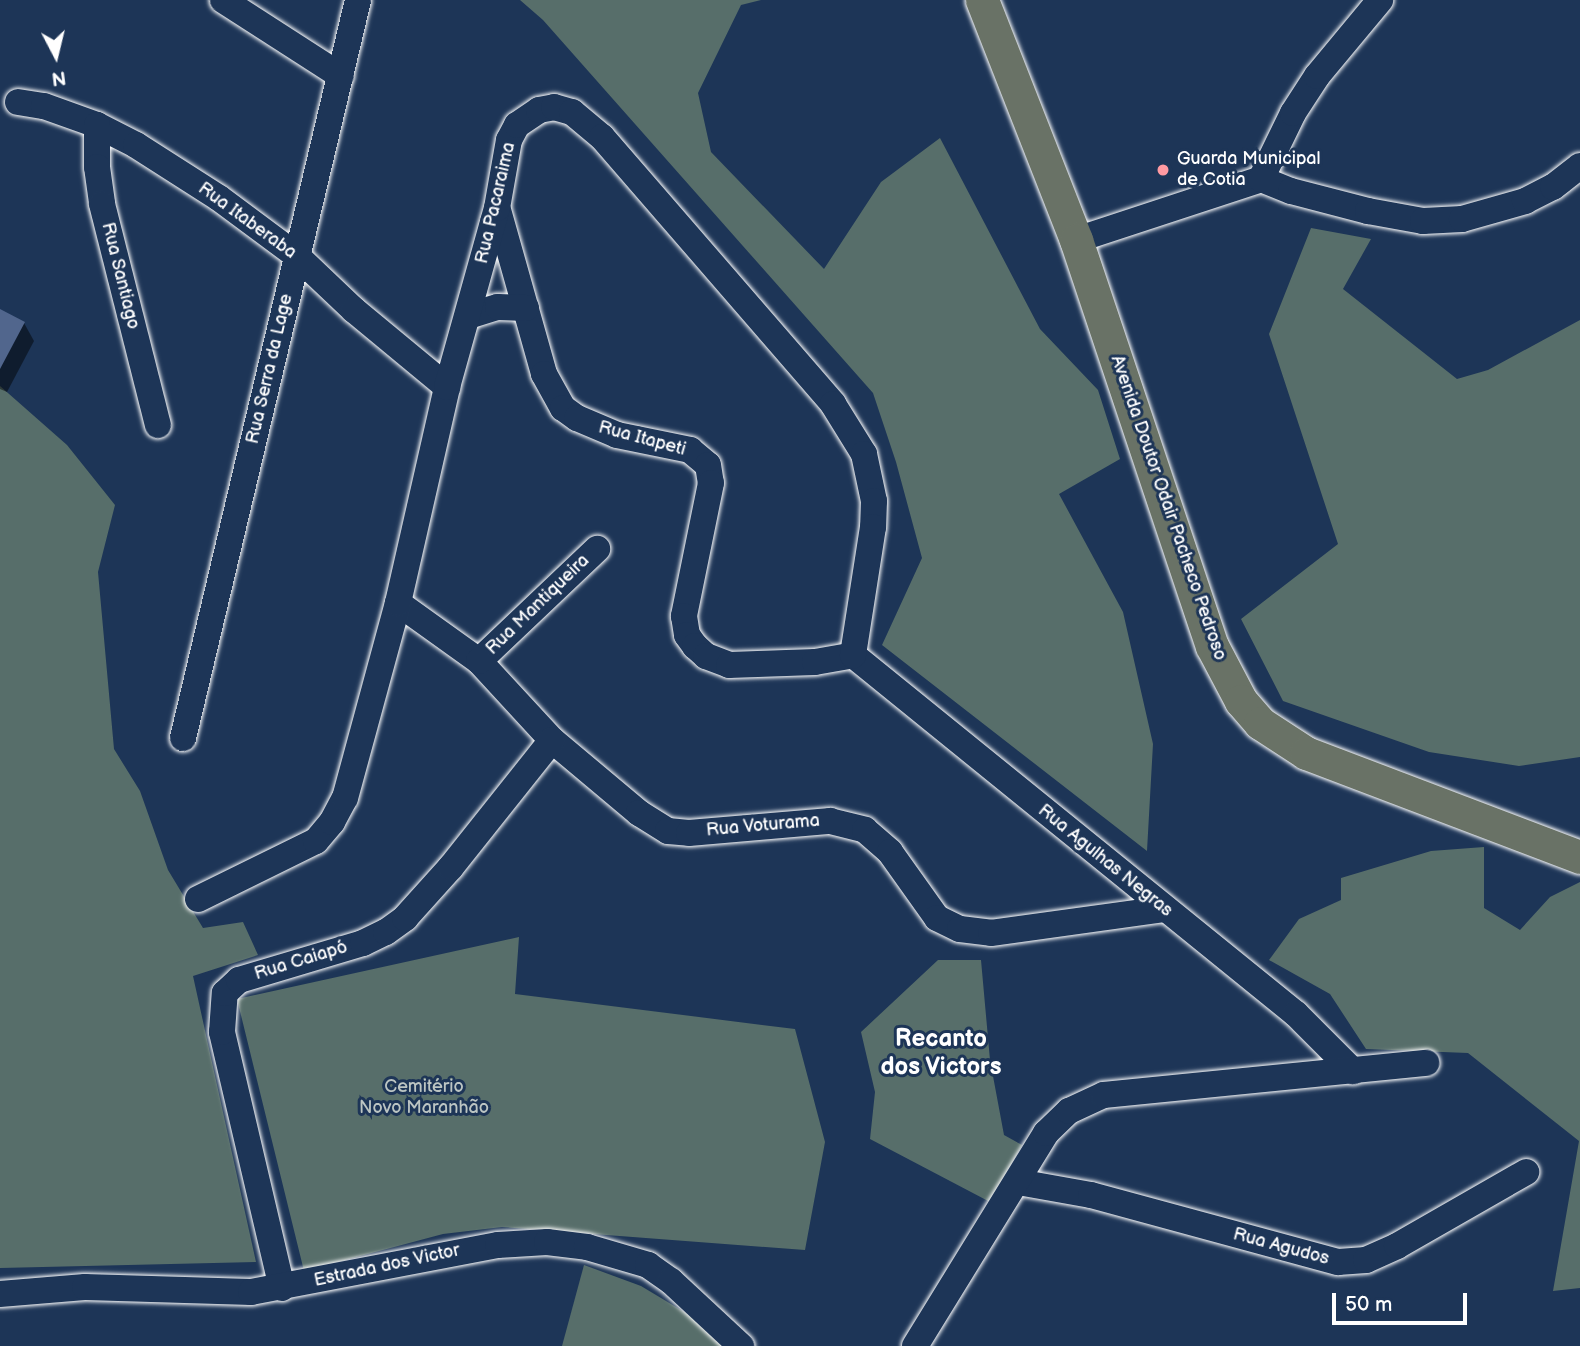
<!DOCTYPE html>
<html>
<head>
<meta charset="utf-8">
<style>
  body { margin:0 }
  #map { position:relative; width:1580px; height:1346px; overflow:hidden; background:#1d3557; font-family:"Balsamiq Sans",sans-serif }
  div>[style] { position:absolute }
  .green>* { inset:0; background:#576e6a }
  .shadow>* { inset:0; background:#0007 }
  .building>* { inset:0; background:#51668d }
  .roads { filter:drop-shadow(0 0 2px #fff) drop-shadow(0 0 2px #fff) }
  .minor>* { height:26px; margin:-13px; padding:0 13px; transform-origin:13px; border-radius:13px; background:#1d3557 }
  .major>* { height:33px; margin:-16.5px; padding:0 16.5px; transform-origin:16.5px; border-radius:16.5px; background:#697266 }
  .dots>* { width:19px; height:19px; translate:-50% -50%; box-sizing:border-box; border:4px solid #1d3557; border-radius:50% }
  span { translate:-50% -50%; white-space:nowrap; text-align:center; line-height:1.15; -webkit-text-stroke:6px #1d3557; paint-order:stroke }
  .poi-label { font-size:18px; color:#fff }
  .left { translate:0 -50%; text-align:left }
  .street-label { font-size:18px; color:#fff }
  .park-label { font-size:18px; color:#bcc5c3 }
  .district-label { font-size:24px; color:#fff; font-weight:700 }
  .north { position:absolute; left:21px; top:21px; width:70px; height:70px; -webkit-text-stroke:5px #1d3557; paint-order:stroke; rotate:173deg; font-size:19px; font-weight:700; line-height:28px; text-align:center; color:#fff }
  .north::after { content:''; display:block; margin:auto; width:24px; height:32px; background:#fff; clip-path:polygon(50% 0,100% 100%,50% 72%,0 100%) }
  .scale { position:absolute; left:1332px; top:1293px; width:135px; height:32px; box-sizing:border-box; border:4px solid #fff; border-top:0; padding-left:9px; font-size:21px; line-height:24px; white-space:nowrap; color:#fff; -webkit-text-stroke:5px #1d3557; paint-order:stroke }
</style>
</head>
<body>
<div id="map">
  <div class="green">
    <div style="clip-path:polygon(520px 0,761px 0,741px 5px,698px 93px,711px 152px,824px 269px,881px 182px,940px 138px,1040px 329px,1098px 390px,1120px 459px,1059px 494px,1123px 612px,1153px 744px,1147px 851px,882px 645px,922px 558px,896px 462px,873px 393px,543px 20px)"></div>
    <div style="clip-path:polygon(1311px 228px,1371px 239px,1343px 289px,1457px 379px,1488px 370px,1580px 320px,1580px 757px,1519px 766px,1429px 752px,1283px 701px,1241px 619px,1338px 544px,1269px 334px)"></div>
    <div style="clip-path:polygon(0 386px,67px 445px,115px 505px,98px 572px,114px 749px,140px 791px,168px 870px,203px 928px,243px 922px,258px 955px,193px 976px,256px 1262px,0 1268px)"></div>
    <div style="clip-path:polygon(1484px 847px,1484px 908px,1520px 930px,1550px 897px,1580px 882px,1580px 1288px,1553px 1291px,1579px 1141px,1468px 1053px,1366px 1049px,1330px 994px,1269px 960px,1299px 919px,1341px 900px,1341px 878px,1431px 851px)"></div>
    <div style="clip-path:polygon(519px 937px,515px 994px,795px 1029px,825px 1142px,805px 1250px,502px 1227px,443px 1234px,304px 1271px,237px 999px)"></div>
    <div style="clip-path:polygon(938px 960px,981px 960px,990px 1060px,1004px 1135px,1022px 1145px,990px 1202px,870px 1139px,875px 1092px,861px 1032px)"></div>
    <div style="clip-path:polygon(584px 1265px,641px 1286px,696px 1319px,723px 1346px,562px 1346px)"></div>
  </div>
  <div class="shadow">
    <div style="clip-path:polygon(0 311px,24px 323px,34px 341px,7px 392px,0 389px)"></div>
  </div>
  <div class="building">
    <div style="clip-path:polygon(0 309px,25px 322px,0 369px)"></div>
  </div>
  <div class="roads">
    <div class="minor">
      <div style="left:223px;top:0;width:140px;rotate:32.8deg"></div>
      <div style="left:18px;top:102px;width:26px;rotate:9deg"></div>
      <div style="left:44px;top:106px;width:56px;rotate:19.7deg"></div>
      <div style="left:97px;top:125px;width:44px;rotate:27.1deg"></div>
      <div style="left:136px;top:145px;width:98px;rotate:32.6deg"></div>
      <div style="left:219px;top:198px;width:97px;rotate:36.6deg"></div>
      <div style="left:297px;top:256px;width:79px;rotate:43.5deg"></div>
      <div style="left:354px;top:310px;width:121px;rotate:39.6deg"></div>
      <div style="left:97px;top:125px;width:42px;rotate:90deg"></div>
      <div style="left:97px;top:167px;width:37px;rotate:82deg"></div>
      <div style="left:102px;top:204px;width:228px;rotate:75.8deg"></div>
      <div style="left:1261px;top:179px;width:73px;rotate:-64.1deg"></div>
      <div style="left:1293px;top:113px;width:44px;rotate:-57deg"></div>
      <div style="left:1317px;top:76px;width:99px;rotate:-50.3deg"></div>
      <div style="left:498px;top:210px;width:170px;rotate:74.3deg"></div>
      <div style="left:544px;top:374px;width:39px;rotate:61deg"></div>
      <div style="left:563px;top:408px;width:17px;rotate:36deg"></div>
      <div style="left:577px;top:418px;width:43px;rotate:23deg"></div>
      <div style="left:617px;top:435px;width:75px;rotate:11.6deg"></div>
      <div style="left:690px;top:450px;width:23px;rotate:40deg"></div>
      <div style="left:708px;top:465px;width:18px;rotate:81deg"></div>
      <div style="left:711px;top:483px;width:136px;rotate:101.5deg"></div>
      <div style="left:684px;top:616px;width:19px;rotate:81deg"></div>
      <div style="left:687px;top:635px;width:14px;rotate:54deg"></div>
      <div style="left:695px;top:646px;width:15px;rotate:42deg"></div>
      <div style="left:706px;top:656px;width:25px;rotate:21deg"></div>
      <div style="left:729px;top:665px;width:86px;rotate:-2deg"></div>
      <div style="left:815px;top:662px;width:39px;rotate:-10deg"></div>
      <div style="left:1076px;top:240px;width:195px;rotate:-18.2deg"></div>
      <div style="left:1261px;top:179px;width:32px;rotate:22deg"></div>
      <div style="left:1291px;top:191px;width:80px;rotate:14.6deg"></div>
      <div style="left:1368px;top:211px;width:56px;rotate:10.3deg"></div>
      <div style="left:1423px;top:221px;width:39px;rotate:-3deg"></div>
      <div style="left:1462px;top:219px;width:66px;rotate:-15.9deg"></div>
      <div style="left:1525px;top:201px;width:31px;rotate:-27deg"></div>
      <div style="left:1553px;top:187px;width:34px;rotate:-38deg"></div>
      <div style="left:468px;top:316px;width:31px;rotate:-17deg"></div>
      <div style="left:498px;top:307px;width:28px;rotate:2deg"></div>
      <div style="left:398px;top:603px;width:100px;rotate:35.6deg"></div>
      <div style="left:479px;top:661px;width:108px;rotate:47.3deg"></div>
      <div style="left:552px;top:740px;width:114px;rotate:40deg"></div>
      <div style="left:639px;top:813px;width:34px;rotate:32deg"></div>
      <div style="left:668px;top:831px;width:21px;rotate:5deg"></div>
      <div style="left:689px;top:833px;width:142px;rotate:-4.9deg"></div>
      <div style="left:830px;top:821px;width:36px;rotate:14deg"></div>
      <div style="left:865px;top:830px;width:33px;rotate:41deg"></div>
      <div style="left:890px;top:852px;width:81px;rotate:54.5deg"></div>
      <div style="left:937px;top:918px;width:25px;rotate:26deg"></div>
      <div style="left:960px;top:929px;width:31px;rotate:7deg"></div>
      <div style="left:991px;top:933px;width:176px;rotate:-7.9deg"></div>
      <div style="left:853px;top:655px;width:570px;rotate:39.02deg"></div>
      <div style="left:1296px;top:1014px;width:81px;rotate:45deg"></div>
      <div style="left:479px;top:661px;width:163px;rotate:-43.5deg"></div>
      <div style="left:183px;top:738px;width:758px;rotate:-76.66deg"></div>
      <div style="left:198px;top:899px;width:131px;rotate:-26.2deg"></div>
      <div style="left:316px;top:841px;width:25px;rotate:-50deg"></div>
      <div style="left:332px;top:822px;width:27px;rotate:-62deg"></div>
      <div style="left:345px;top:798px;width:202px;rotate:-74.8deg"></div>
      <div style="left:398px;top:603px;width:221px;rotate:-77.2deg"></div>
      <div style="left:447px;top:387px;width:186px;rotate:-74.4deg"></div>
      <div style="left:497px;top:208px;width:69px;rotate:-80deg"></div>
      <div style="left:509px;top:140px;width:17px;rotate:-62deg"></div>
      <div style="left:517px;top:125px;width:27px;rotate:-34deg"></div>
      <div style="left:539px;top:110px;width:15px;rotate:-11deg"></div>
      <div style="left:554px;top:107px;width:19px;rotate:16deg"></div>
      <div style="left:572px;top:112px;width:39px;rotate:40deg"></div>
      <div style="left:602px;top:137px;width:353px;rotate:49.1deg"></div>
      <div style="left:833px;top:404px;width:59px;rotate:58.2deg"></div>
      <div style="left:864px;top:454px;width:48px;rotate:78deg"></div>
      <div style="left:874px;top:501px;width:26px;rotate:92deg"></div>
      <div style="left:873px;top:527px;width:130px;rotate:98.9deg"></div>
      <div style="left:1018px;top:1182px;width:74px;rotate:10.1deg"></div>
      <div style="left:1091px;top:1195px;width:256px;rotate:15.2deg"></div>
      <div style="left:1338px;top:1262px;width:28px;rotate:-4deg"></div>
      <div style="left:1366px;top:1260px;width:34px;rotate:-24deg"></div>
      <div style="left:1397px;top:1246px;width:149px;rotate:-29.8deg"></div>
      <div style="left:282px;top:1288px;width:263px;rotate:-103.2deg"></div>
      <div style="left:222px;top:1032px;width:39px;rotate:-86deg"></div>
      <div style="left:225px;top:993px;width:19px;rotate:-43deg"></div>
      <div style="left:239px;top:980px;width:129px;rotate:-16.6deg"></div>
      <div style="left:363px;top:943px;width:25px;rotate:-26deg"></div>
      <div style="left:386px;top:932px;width:24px;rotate:-36deg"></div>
      <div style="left:405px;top:918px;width:69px;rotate:-48deg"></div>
      <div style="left:451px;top:867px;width:162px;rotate:-51.5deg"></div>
      <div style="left:0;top:1294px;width:85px;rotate:-4.7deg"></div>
      <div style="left:85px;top:1287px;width:166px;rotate:1.7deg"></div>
      <div style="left:251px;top:1292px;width:251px;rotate:-10.8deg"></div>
      <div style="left:498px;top:1245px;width:49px;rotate:-3.5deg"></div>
      <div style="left:547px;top:1242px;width:40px;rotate:7.1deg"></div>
      <div style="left:587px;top:1247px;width:64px;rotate:16.4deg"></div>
      <div style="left:648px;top:1265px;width:28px;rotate:35deg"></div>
      <div style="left:671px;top:1281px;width:96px;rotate:42.9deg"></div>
      <div style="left:915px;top:1346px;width:250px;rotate:-58.4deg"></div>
      <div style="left:1046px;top:1133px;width:32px;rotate:-44deg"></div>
      <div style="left:1069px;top:1111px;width:38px;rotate:-25deg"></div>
      <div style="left:1104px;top:1095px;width:324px;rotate:-5.7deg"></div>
    </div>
    <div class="major">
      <div style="left:982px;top:0;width:258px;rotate:68.6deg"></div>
      <div style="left:1076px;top:240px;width:428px;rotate:71.5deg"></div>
      <div style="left:1212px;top:646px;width:62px;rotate:62.2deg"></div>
      <div style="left:1241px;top:701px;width:29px;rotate:49deg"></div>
      <div style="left:1260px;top:723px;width:55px;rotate:33.1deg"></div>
      <div style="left:1306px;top:753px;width:293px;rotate:20.8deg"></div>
    </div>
  </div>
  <div class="dots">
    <div style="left:1163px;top:170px;background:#ff9aa2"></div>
  </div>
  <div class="poi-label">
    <span class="left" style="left:1177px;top:170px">Guarda Municipal<br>de Cotia</span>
  </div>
  <div class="street-label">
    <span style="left:496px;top:203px;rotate:-77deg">Rua Pacaraima</span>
    <span style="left:247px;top:221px;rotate:36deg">Rua Itaberaba</span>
    <span style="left:120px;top:276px;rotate:76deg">Rua Santiago</span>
    <span style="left:270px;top:369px;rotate:-77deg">Rua Serra da Lage</span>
    <span style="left:642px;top:439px;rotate:15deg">Rua Itapeti</span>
    <span style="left:1168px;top:508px;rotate:71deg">Avenida Doutor Odair Pacheco Pedroso</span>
    <span style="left:538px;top:605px;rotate:-44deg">Rua Mantiqueira</span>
    <span style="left:763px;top:826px;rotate:-5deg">Rua Voturama</span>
    <span style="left:1105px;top:861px;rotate:39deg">Rua Agulhas Negras</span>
    <span style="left:301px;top:961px;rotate:-17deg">Rua Caiapó</span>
    <span style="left:1281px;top:1247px;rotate:15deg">Rua Agudos</span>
    <span style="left:387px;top:1266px;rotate:-12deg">Estrada dos Victor</span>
  </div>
  <div class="park-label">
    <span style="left:424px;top:1098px">Cemitério<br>Novo Maranhão</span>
  </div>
  <div class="district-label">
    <span style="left:941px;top:1053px">Recanto<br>dos Victors</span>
  </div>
  <div class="north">N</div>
  <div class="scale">50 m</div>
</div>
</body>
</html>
